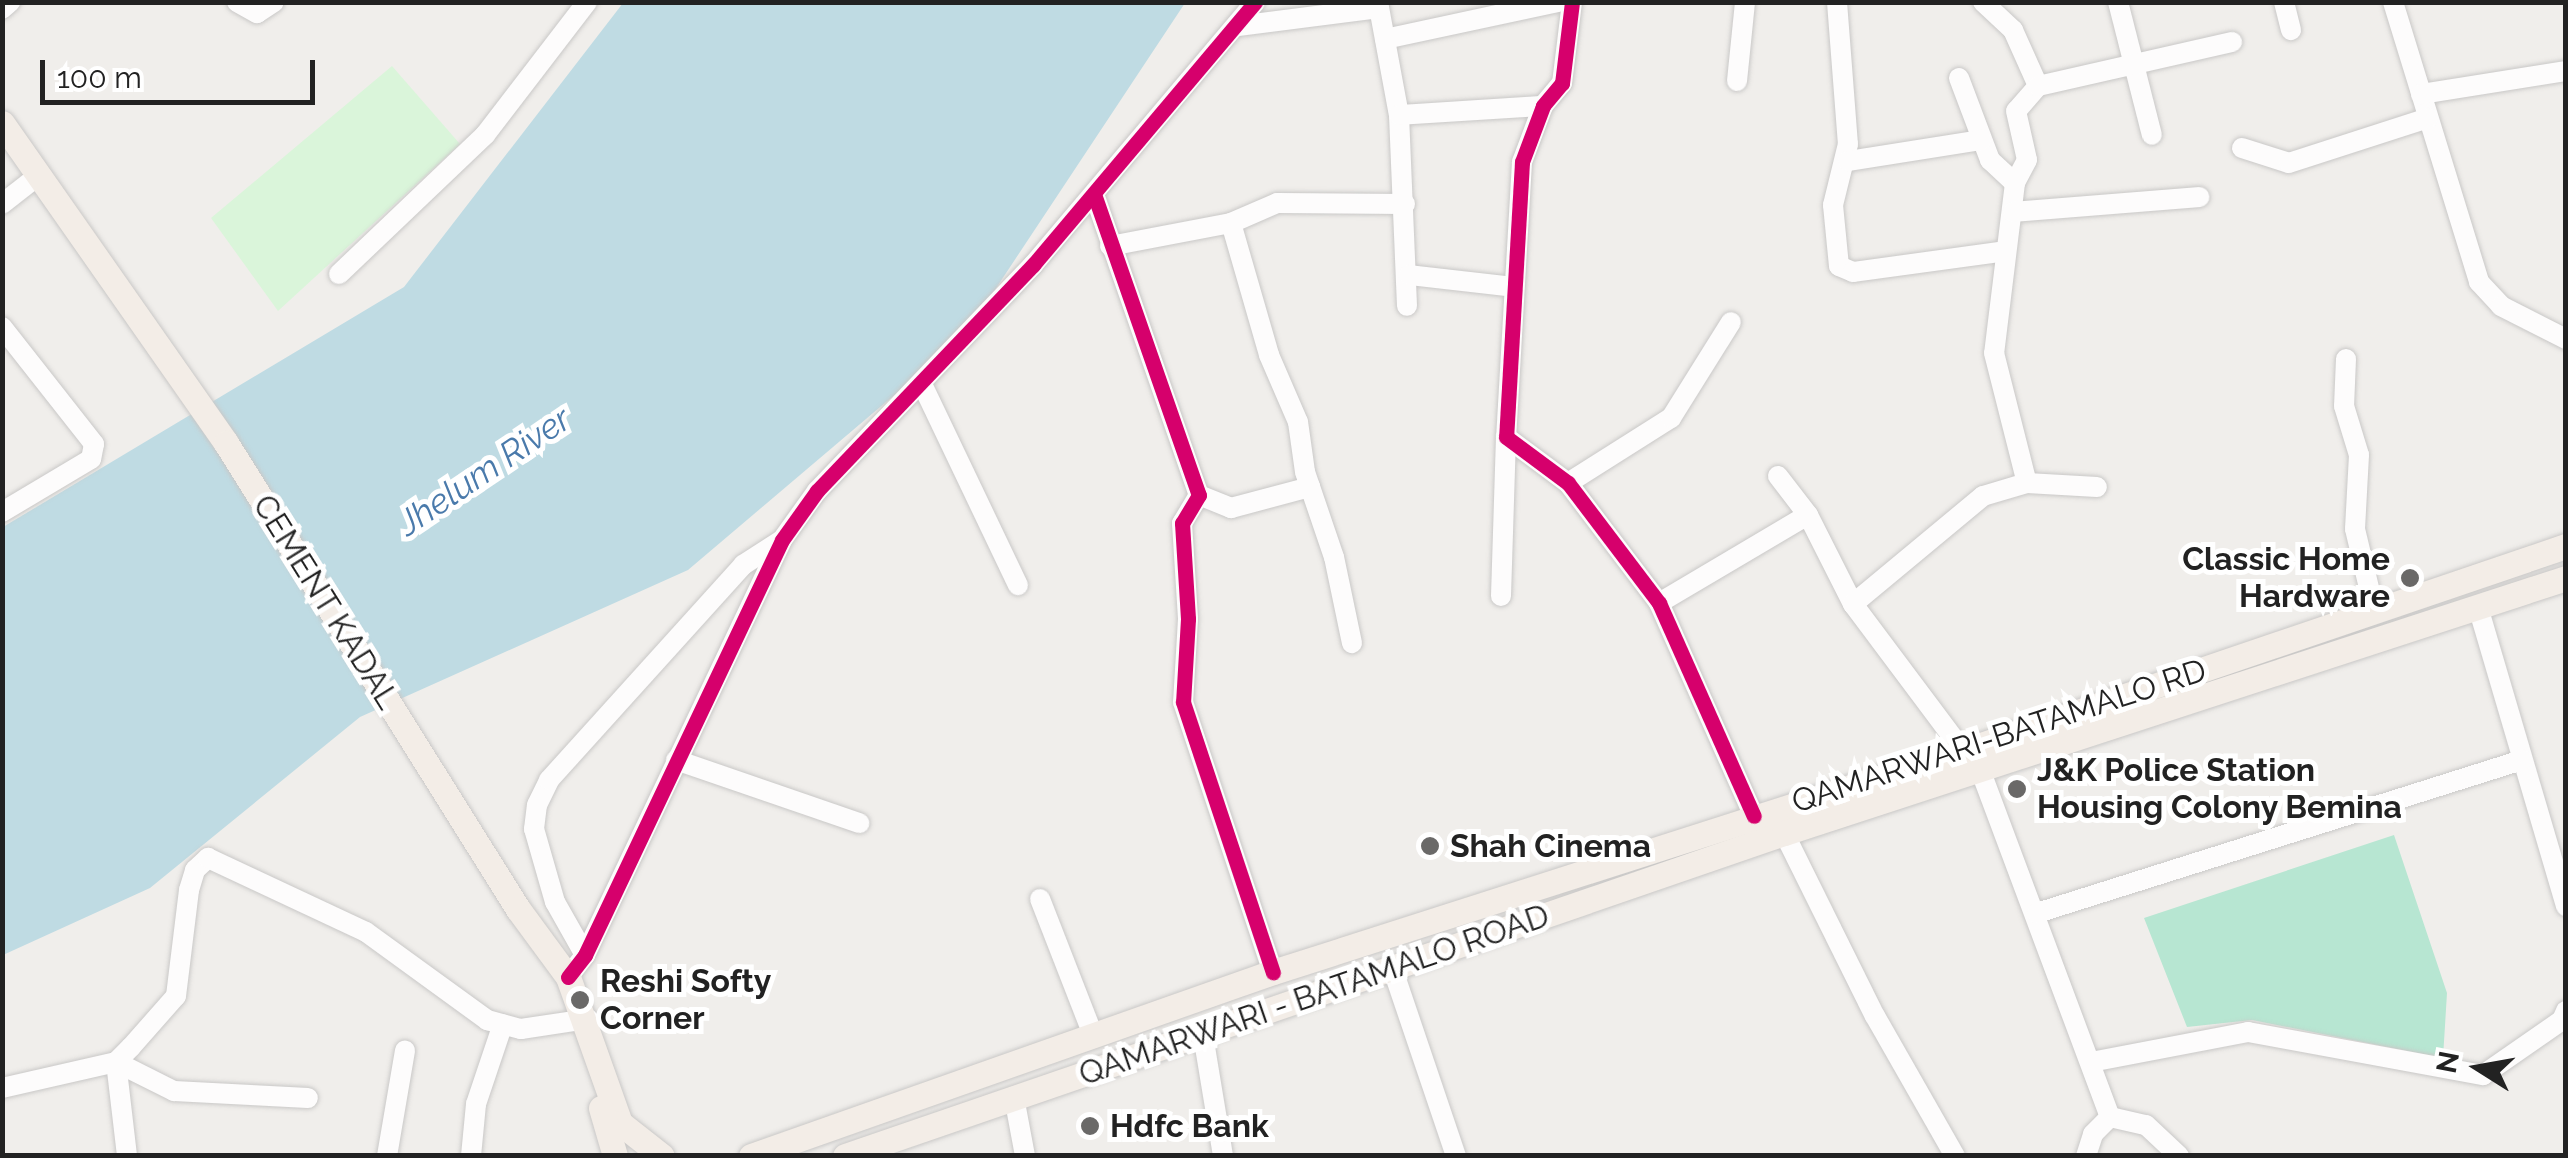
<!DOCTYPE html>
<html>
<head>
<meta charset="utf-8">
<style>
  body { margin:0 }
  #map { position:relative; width:2568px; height:1158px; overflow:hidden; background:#f0eeeb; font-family:Raleway,sans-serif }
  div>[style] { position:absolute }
  .park>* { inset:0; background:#daf5da }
  .pitch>* { inset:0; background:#b7e6d2 }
  .water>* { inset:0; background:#bfdbe3 }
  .roads { filter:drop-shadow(0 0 2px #c9c8c7) drop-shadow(0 0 2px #c9c8c7) }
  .minor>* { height:20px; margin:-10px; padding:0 10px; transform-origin:10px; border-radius:10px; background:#fdfcfc }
  .major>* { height:25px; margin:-12.5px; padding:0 12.5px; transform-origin:12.5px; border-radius:12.5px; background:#f3ede7 }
  .cycleway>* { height:15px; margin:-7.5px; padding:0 7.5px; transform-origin:7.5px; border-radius:7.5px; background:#d6006c }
  .dots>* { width:28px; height:28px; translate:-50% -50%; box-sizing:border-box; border:5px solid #fff; border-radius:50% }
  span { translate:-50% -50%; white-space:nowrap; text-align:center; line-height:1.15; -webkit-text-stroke:10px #fff; paint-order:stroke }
  .poi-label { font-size:32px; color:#222; font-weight:700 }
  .right { translate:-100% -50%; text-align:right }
  .left { translate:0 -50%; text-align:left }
  .street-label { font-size:32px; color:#222 }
  .water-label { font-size:35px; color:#4a7aab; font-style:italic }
  .frame { position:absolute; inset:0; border:5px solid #222; pointer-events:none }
  .north { position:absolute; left:2428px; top:1018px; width:100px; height:100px; -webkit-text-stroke:8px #fff; paint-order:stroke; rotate:281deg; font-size:28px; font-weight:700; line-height:40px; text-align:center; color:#222 }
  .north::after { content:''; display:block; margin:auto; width:35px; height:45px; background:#222; clip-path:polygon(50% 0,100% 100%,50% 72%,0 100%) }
  .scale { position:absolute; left:40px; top:60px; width:275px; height:45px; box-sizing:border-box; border:5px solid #222; border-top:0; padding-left:12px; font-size:30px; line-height:35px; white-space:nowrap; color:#222; -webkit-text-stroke:8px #fff; paint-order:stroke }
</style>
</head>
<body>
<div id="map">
  <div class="park">
    <div style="clip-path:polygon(392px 66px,460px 144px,278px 311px,211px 218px)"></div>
  </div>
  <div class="pitch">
    <div style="clip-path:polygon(2394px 835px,2447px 993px,2443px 1058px,2252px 1020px,2187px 1027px,2144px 918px)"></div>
  </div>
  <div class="water">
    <div style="clip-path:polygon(623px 3px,1185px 3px,965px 335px,688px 570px,360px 717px,150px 888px,3px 955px,3px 527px,404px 287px)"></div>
  </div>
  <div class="roads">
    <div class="minor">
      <div style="left:237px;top:2px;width:23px;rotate:29deg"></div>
      <div style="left:257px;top:13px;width:20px;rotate:-33deg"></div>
      <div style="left:1378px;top:2px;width:115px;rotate:79.5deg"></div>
      <div style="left:1399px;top:115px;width:191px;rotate:87.6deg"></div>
      <div style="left:1572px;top:2px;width:82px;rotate:97deg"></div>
      <div style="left:1562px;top:83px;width:30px;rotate:130deg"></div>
      <div style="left:1543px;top:106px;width:60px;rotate:110.6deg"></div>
      <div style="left:1522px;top:162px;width:275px;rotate:93.3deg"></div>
      <div style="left:1506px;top:437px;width:77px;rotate:36.6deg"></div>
      <div style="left:1568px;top:483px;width:151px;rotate:52.8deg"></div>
      <div style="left:1659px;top:603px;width:233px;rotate:66deg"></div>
      <div style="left:1837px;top:2px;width:142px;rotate:85.6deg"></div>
      <div style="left:1848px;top:144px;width:63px;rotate:103.8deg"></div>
      <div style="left:1833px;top:205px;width:61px;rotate:84.4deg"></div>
      <div style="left:1839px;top:266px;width:15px;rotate:23deg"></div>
      <div style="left:1853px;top:272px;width:154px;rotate:-7.8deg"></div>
      <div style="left:1983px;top:2px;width:41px;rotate:43deg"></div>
      <div style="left:2013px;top:30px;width:61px;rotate:65.9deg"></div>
      <div style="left:2038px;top:86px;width:33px;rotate:131deg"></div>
      <div style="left:2016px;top:111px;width:50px;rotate:77.3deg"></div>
      <div style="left:2027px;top:160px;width:26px;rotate:118deg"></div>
      <div style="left:2015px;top:183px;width:171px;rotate:97deg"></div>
      <div style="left:1994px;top:353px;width:134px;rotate:75.8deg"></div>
      <div style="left:2118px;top:2px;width:137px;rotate:75.7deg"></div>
      <div style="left:2284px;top:2px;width:29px;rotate:76deg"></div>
      <div style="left:2393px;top:2px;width:293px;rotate:72.9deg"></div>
      <div style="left:2479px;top:282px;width:33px;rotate:47deg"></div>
      <div style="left:2501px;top:306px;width:73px;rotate:26.9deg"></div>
      <div style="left:2px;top:9px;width:11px;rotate:-41deg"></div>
      <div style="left:1238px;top:26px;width:142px;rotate:-7.3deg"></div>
      <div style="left:1385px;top:39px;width:177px;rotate:-12.1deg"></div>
      <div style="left:1959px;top:78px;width:88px;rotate:69.3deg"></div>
      <div style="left:1990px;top:160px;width:34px;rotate:43deg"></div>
      <div style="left:1737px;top:81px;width:79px;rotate:-84.2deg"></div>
      <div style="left:2038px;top:86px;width:199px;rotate:-12.8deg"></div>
      <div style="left:2421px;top:94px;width:147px;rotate:-9deg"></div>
      <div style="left:1399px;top:115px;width:144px;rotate:-3.6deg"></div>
      <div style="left:2242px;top:148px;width:49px;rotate:17.7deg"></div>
      <div style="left:2289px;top:163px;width:146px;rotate:-17.9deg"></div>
      <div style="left:1848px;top:161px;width:135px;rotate:-9deg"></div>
      <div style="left:1094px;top:194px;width:319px;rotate:70.8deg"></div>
      <div style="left:1199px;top:495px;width:33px;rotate:121deg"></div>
      <div style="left:1182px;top:523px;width:96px;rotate:86.4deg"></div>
      <div style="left:1188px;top:619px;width:83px;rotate:93.4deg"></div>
      <div style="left:1183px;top:702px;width:285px;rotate:71.6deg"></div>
      <div style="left:2px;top:204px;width:47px;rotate:-38.1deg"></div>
      <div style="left:2013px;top:212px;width:187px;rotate:-4.6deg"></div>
      <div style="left:1231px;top:223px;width:137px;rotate:73.9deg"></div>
      <div style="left:1269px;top:355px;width:73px;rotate:66.6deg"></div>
      <div style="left:1298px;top:422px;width:50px;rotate:82deg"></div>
      <div style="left:1305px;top:472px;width:90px;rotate:71.2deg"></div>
      <div style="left:1334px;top:557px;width:88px;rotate:78.2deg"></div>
      <div style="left:1110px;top:246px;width:123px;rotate:-10.8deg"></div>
      <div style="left:1231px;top:223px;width:50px;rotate:-23.5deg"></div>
      <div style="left:1277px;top:203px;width:128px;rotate:0.4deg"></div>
      <div style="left:339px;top:274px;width:202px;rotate:-43.6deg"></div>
      <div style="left:485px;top:135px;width:168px;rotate:-52.5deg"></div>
      <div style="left:1409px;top:275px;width:106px;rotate:6.5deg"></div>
      <div style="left:2px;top:327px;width:149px;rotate:51.8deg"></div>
      <div style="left:94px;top:444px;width:15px;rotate:101deg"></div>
      <div style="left:91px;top:459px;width:104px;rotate:149.2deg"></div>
      <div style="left:2346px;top:359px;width:47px;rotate:92.4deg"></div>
      <div style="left:2344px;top:406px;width:51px;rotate:73deg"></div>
      <div style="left:2359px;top:455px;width:74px;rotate:93.1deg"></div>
      <div style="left:2355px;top:529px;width:86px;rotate:76.6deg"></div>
      <div style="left:922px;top:384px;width:223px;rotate:64.5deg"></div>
      <div style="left:1778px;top:476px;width:49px;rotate:52.4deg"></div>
      <div style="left:1808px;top:515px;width:100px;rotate:63.2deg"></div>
      <div style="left:1853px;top:604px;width:184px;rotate:53.2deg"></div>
      <div style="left:1568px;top:483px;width:122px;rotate:-32.3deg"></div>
      <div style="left:1671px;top:418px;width:113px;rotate:-58deg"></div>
      <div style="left:1199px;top:495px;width:35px;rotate:22deg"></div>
      <div style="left:1231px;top:508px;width:82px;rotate:-14.9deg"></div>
      <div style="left:1501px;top:596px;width:159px;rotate:-88.2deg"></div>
      <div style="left:1659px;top:603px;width:173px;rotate:-30.6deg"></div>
      <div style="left:1853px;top:604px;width:169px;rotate:-39.7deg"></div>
      <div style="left:1983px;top:496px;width:46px;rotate:-16.5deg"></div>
      <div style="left:2027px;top:483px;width:70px;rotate:3.3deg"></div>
      <div style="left:2478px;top:607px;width:312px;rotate:73.6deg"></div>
      <div style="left:676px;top:760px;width:194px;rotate:19deg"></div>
      <div style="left:1981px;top:772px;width:368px;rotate:69.5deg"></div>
      <div style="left:1784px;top:833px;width:204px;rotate:63.6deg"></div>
      <div style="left:1875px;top:1016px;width:161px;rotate:60.3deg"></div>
      <div style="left:1040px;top:899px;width:146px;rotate:68.7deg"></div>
      <div style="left:2037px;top:913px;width:509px;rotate:-17.51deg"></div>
      <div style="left:585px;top:955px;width:61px;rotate:-119.5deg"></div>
      <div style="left:555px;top:902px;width:76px;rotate:-106deg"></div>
      <div style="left:534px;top:829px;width:24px;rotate:-83deg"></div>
      <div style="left:537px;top:805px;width:28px;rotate:-64deg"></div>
      <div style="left:549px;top:780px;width:290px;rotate:-47.9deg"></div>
      <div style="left:743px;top:565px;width:44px;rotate:-33deg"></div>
      <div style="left:1393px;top:970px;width:196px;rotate:71.3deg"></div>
      <div style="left:568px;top:977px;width:28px;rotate:-52deg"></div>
      <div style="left:585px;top:955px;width:459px;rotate:-64.6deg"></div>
      <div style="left:782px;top:540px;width:60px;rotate:-54.5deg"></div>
      <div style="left:817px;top:491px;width:313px;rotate:-46.3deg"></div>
      <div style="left:1033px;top:265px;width:344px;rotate:-49.8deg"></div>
      <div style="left:1203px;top:1035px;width:123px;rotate:80.6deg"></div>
      <div style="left:116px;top:1062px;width:65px;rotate:26.6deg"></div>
      <div style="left:174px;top:1091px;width:134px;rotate:3deg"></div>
      <div style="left:116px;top:1062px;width:95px;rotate:83.3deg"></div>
      <div style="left:2091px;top:1062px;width:160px;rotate:-10.8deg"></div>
      <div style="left:2248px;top:1032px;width:239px;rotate:10.4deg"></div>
      <div style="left:2483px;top:1075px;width:96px;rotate:-34.8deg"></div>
      <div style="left:2562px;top:1020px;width:10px;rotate:-66deg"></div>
      <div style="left:2px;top:1088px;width:117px;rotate:-12.8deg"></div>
      <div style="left:116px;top:1062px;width:21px;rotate:-45deg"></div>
      <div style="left:131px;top:1047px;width:68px;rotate:-48.6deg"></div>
      <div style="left:176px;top:996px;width:107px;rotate:-83deg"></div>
      <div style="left:189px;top:890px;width:21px;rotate:-73deg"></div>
      <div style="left:195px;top:870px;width:18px;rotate:-43deg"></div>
      <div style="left:208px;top:858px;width:174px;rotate:25.1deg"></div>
      <div style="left:366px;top:932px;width:150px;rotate:36deg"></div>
      <div style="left:487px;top:1020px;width:35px;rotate:15deg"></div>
      <div style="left:521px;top:1029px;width:68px;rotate:-8.5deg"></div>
      <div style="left:1014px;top:1097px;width:60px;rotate:79.4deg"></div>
      <div style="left:387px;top:1156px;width:107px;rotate:-80.3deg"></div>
      <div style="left:471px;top:1156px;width:52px;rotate:-84.5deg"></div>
      <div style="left:476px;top:1104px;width:84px;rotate:-71.4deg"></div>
      <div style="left:2086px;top:1156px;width:23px;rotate:-72deg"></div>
      <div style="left:2093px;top:1134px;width:24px;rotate:-45deg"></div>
      <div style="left:2110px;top:1117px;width:37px;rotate:13deg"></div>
      <div style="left:2146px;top:1125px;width:45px;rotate:43.2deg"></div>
    </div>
    <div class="major">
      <div style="left:2px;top:123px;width:391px;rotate:55deg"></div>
      <div style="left:226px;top:443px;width:550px;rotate:57.93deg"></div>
      <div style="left:518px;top:909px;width:84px;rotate:53.7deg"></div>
      <div style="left:568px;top:977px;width:155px;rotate:70.4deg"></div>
      <div style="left:620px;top:1123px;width:53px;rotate:38.2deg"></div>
      <div style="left:601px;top:1108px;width:50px;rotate:73.7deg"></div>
      <div style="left:751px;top:1156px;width:553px;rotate:-19.42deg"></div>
      <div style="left:1273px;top:972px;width:725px;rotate:-17.76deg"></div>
      <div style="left:1963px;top:751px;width:637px;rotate:-18.78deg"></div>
      <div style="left:845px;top:1156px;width:993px;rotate:-18.98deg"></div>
      <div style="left:1784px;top:833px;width:823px;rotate:-18.06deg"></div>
    </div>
  </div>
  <div class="cycleway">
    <div style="left:1572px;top:2px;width:82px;rotate:97deg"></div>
    <div style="left:1562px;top:83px;width:30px;rotate:130deg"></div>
    <div style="left:1543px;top:106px;width:60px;rotate:110.6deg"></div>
    <div style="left:1522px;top:162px;width:275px;rotate:93.3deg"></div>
    <div style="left:1506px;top:437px;width:77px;rotate:36.6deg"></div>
    <div style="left:1568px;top:483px;width:151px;rotate:52.8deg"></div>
    <div style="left:1659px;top:603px;width:233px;rotate:66deg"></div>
    <div style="left:1094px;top:194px;width:319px;rotate:70.8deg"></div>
    <div style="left:1199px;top:495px;width:33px;rotate:121deg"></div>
    <div style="left:1182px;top:523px;width:96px;rotate:86.4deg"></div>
    <div style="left:1188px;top:619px;width:83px;rotate:93.4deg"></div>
    <div style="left:1183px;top:702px;width:285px;rotate:71.6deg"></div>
    <div style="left:568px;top:977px;width:28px;rotate:-52deg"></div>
    <div style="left:585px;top:955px;width:459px;rotate:-64.6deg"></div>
    <div style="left:782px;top:540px;width:60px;rotate:-54.5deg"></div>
    <div style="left:817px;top:491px;width:313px;rotate:-46.3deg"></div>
    <div style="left:1033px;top:265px;width:344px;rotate:-49.8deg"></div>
  </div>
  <div class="dots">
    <div style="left:2410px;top:578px;background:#6a6968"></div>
    <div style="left:2017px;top:789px;background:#6a6968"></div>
    <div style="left:1430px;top:846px;background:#6a6968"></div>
    <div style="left:580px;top:1000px;background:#6a6968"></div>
    <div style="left:1090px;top:1126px;background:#6a6968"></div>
  </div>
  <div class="poi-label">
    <span class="right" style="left:2390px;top:578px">Classic Home<br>Hardware</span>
    <span class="left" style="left:2037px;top:789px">J&amp;K Police Station<br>Housing Colony Bemina</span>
    <span class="left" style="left:1450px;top:846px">Shah Cinema</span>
    <span class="left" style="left:600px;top:1000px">Reshi Softy<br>Corner</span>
    <span class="left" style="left:1110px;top:1126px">Hdfc Bank</span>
  </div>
  <div class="street-label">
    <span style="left:326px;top:602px;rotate:58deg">CEMENT KADAL</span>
    <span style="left:1999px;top:736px;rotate:-18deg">QAMARWARI-BATAMALO RD</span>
    <span style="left:1314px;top:995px;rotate:-19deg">QAMARWARI - BATAMALO ROAD</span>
  </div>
  <div class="water-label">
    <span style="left:484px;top:471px;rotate:-34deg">Jhelum River</span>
  </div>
  <div class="frame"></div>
  <div class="north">N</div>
  <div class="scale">100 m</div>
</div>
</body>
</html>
